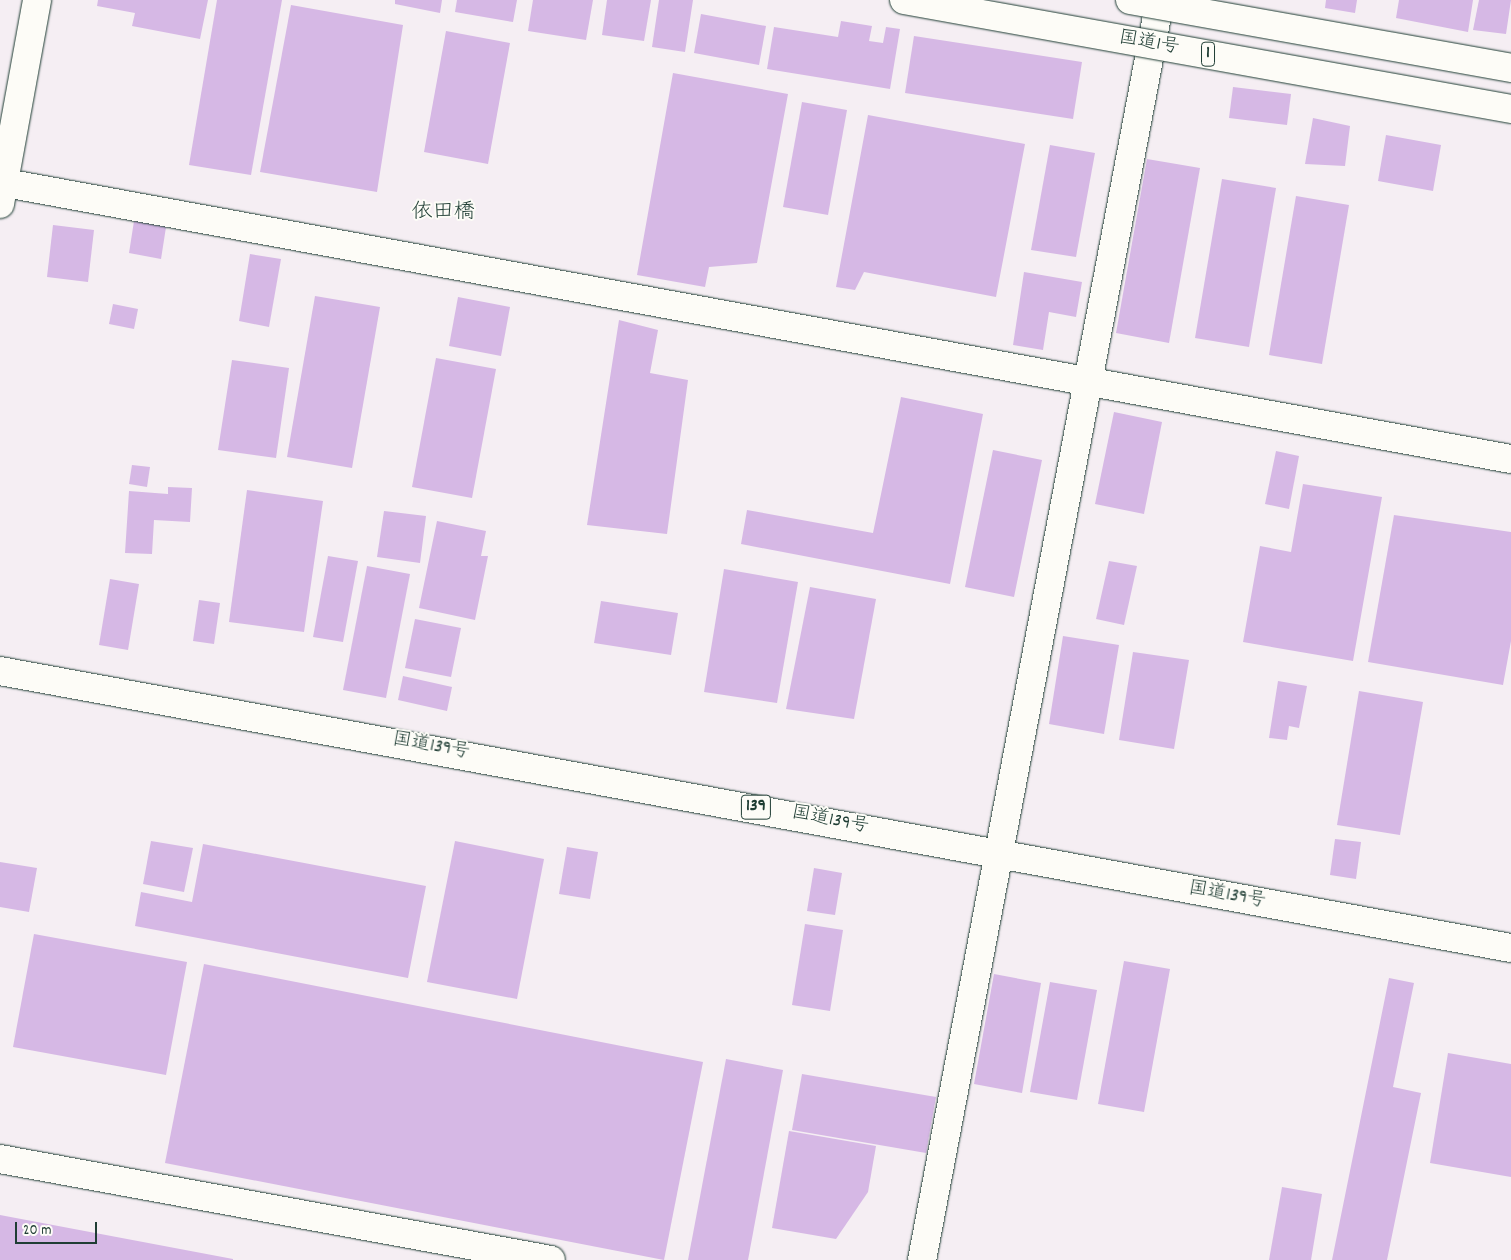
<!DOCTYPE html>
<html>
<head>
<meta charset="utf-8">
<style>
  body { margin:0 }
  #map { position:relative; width:1511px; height:1260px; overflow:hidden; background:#f5eef3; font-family:Dekko,"Klee One",sans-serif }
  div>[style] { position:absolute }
  .building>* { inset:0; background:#d6b8e5 }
  .roads { filter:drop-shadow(0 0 1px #1f3d34) drop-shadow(0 0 1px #1f3d34) }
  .minor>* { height:28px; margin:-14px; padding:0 14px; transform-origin:14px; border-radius:14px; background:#fdfcf7 }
  .tertiary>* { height:28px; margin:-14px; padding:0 14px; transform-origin:14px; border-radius:14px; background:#fdfcf7 }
  .trunk>* { height:28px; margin:-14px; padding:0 14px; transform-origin:14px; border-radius:14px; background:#fdfcf7 }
  .bridges { filter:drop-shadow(0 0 1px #1f3d34) drop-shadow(0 0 1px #1f3d34) }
  .trunk-bridge>* { height:28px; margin:-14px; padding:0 14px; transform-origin:14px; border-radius:14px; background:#fdfcf7 }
  span { translate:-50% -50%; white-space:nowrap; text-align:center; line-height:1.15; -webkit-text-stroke:4px #fdfcf7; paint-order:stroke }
  .shield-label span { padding:1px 4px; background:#fdfcf7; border:1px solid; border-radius:4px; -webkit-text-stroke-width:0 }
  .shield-label { font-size:18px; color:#1f3d34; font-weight:700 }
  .street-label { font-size:19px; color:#1f3d34 }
  .quarter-label { font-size:21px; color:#1f3d34 }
  .scale { position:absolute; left:15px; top:1222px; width:82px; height:22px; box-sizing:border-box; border:2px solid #1f3d34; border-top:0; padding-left:6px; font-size:15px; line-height:18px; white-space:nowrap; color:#1f3d34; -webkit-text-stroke:4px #fdfcf7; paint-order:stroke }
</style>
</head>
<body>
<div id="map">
  <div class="building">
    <div style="clip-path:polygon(98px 0,208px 0,200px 39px,132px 26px,135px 13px,97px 6px)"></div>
    <div style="clip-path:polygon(217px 0,282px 0,251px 175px,189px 165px)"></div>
    <div style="clip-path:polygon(395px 0,442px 0,440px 13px,395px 4px)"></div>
    <div style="clip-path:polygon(457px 0,517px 0,513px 22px,455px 12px)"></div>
    <div style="clip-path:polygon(533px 0,593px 0,586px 40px,528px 31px)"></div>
    <div style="clip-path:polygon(607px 0,651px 0,644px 41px,602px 35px)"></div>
    <div style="clip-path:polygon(659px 0,693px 0,685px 52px,652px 47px)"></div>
    <div style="clip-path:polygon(1326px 0,1357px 0,1355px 13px,1325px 8px)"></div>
    <div style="clip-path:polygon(1399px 0,1473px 0,1468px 32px,1396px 18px)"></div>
    <div style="clip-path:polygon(1479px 0,1511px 0,1506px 34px,1473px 30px)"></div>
    <div style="clip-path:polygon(291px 5px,403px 25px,377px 192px,260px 172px)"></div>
    <div style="clip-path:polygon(701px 14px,766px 26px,759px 65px,694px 53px)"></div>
    <div style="clip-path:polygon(841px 21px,872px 26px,869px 41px,883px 43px,886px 27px,900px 29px,890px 89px,767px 69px,774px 27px,838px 37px)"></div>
    <div style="clip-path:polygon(446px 31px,510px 43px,488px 164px,424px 152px)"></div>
    <div style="clip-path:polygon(914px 36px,1082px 62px,1073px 119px,905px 93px)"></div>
    <div style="clip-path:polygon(673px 73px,788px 94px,757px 263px,709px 267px,705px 287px,637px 275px)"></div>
    <div style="clip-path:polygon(1233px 87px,1291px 94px,1287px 125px,1229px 118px)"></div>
    <div style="clip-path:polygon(802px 102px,847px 110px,828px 215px,783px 207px)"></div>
    <div style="clip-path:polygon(868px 115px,1025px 144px,996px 297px,864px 272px,855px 290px,836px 287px)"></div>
    <div style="clip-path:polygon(1313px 118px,1350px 126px,1345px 166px,1305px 164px)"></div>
    <div style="clip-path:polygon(1386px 135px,1441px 145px,1433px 191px,1378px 181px)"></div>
    <div style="clip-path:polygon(1050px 145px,1095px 153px,1076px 257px,1031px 250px)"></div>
    <div style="clip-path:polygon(1147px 159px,1200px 168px,1169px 343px,1116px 333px)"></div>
    <div style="clip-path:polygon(1222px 179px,1276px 188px,1249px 347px,1195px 338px)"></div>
    <div style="clip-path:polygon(1296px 196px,1349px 205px,1322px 364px,1269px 355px)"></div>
    <div style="clip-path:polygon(134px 221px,166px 227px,161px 259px,129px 253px)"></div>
    <div style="clip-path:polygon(53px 225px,94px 230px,88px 282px,47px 277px)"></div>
    <div style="clip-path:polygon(250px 254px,281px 259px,269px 327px,239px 321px)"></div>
    <div style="clip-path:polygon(1024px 272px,1082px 282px,1076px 317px,1049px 312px,1043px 350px,1013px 345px)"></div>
    <div style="clip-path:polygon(315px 296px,380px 307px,352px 468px,287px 457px)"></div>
    <div style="clip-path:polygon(458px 297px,510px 307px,501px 356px,449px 346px)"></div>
    <div style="clip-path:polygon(113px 304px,138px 309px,134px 329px,109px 324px)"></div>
    <div style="clip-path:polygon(619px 320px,658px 330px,650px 373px,688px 380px,667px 534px,587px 525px)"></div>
    <div style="clip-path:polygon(436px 358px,496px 369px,472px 498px,412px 487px)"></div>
    <div style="clip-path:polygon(232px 360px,289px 368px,276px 458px,218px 450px)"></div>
    <div style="clip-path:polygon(901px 397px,983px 414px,950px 584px,741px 544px,747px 510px,873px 533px)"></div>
    <div style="clip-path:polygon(1114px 412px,1162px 422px,1144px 514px,1095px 504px)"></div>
    <div style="clip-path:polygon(993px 450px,1042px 460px,1014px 597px,965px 587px)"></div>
    <div style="clip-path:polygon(1276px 451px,1299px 456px,1289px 509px,1265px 504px)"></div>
    <div style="clip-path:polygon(132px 465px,150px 467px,147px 487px,129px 484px)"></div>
    <div style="clip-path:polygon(1303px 484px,1382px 497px,1353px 661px,1243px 642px,1260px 546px,1291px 552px)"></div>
    <div style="clip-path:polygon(168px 487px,192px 488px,190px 522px,154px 520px,152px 554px,125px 553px,129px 491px,168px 494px)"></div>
    <div style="clip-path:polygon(247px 490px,323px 501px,304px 632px,229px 622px)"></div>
    <div style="clip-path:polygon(384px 511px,426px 516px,420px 563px,377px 557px)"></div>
    <div style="clip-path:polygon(1394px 515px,1511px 532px,1511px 641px,1503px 685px,1368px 662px)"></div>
    <div style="clip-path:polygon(437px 521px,486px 531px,481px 556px,488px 556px,475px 620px,419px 608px)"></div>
    <div style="clip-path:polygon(328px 556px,358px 561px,343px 642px,313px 637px)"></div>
    <div style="clip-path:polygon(1109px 561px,1137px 566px,1124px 625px,1096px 619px)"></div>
    <div style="clip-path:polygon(367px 566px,410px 574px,386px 698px,343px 690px)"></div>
    <div style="clip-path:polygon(724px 569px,798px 582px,777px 703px,704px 692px)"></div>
    <div style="clip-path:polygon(110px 579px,139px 584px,128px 650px,99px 645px)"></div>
    <div style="clip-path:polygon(810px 587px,876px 599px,854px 719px,786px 709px)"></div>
    <div style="clip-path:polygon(199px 600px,220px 603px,214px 644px,193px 641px)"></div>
    <div style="clip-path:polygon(601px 601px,678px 613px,671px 655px,594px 643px)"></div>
    <div style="clip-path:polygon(415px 619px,461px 628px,451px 677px,405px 668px)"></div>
    <div style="clip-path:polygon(1063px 636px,1119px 645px,1104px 734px,1049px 724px)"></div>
    <div style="clip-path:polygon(1133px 652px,1189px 660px,1174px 749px,1119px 740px)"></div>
    <div style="clip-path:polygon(403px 676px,452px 687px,447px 711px,398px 700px)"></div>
    <div style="clip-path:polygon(1278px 681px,1307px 686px,1299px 728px,1289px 726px,1287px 740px,1269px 738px)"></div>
    <div style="clip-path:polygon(1359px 691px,1423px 702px,1400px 835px,1337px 825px)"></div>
    <div style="clip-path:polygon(1335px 839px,1361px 842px,1356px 879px,1330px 875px)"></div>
    <div style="clip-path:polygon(151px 841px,193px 848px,184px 892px,143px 884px)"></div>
    <div style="clip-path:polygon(455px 841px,544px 859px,517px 999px,427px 982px)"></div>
    <div style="clip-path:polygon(203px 844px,426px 886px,408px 978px,135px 926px,141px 892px,192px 902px)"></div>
    <div style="clip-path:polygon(567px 847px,598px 852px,590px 899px,559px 894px)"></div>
    <div style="clip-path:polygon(0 862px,37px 868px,29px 912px,0 907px)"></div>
    <div style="clip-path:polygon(814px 868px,842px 873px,835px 915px,807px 911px)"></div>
    <div style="clip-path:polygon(805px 924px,843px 930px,830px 1011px,792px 1005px)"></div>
    <div style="clip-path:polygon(34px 934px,187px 962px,166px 1075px,13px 1047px)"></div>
    <div style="clip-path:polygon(1124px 961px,1170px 969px,1144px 1112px,1098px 1104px)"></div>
    <div style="clip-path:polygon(204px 964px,703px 1062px,664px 1260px,165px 1163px)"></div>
    <div style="clip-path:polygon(994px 974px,1041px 983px,1022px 1093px,974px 1084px)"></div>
    <div style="clip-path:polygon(1389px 978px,1414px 983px,1393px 1087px,1421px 1093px,1387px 1260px,1332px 1260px)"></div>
    <div style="clip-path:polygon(1050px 982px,1097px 990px,1077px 1100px,1030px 1092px)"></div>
    <div style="clip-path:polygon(1448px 1053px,1511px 1064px,1511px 1177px,1430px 1163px)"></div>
    <div style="clip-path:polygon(726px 1059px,783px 1070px,748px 1260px,688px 1260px)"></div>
    <div style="clip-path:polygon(802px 1074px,936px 1097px,926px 1153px,792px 1130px)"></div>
    <div style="clip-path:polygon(789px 1131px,876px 1146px,868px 1192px,836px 1239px,772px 1228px)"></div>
    <div style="clip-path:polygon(1282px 1187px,1322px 1194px,1311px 1260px,1269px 1260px)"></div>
    <div style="clip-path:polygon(0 1215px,233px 1259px,233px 1260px,0 1260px)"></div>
  </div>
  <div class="roads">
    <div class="minor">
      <div style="left:0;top:182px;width:1536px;rotate:10.39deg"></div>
      <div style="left:0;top:1159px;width:560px;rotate:10.39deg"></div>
      <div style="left:922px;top:1260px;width:1282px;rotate:-79.3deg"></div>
    </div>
    <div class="tertiary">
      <div style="left:0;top:204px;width:207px;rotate:-79.7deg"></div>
    </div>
    <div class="trunk">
      <div style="left:0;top:671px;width:1536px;rotate:10.39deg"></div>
    </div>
  </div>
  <div class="bridges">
    <div class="trunk-bridge">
      <div style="left:904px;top:0;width:617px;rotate:10.18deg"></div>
      <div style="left:1130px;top:0;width:387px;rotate:10.1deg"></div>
    </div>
  </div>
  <div class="shield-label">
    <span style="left:1208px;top:54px">1</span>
    <span style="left:756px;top:807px">139</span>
  </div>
  <div class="street-label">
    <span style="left:1149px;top:44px;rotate:10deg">国道1号</span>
    <span style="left:431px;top:747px;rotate:10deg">国道139号</span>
    <span style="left:830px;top:821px;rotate:11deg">国道139号</span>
    <span style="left:1227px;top:896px;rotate:10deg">国道139号</span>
  </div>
  <div class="quarter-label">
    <span style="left:443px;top:213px">依田橋</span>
  </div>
  <div class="scale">20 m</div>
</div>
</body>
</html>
